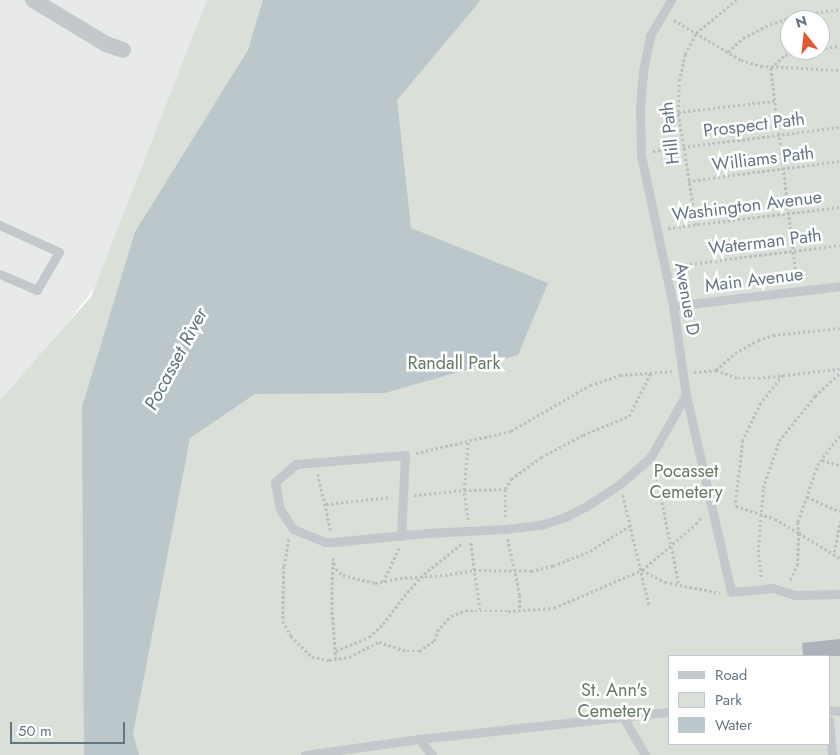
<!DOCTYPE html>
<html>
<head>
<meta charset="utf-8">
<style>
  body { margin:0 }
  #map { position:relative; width:840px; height:755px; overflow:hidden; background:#fafaf8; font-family:Jost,sans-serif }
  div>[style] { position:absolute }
  .built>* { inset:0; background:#e8e9e9 }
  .green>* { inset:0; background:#dadfd7 }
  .water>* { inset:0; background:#bbc7cb }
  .building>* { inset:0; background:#aab3b9 }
  .path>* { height:2.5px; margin-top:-1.25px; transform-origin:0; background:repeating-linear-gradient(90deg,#bbbfc2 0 2.5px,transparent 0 5px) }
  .service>* { height:9px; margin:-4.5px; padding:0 4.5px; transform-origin:4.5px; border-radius:4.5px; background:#c3c8cc }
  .minor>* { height:16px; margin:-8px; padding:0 8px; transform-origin:8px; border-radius:8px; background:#c3c8cc }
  span { translate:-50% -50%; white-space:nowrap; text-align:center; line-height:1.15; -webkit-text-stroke:5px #fff; paint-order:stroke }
  .street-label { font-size:18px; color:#657683 }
  .park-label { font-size:18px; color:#687a64 }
  .water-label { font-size:19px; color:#60757c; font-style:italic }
  .legend { position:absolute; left:668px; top:655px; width:162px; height:90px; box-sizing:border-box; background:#fff; border:1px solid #c1c8cd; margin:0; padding:6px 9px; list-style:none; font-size:15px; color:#657683 }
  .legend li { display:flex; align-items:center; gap:10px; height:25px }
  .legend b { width:25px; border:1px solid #c1c8cd }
  .north { position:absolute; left:780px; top:10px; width:50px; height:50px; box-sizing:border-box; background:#fff; border:1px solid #c1c8cd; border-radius:50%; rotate:344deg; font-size:14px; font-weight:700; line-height:20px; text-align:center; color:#657683 }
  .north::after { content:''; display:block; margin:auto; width:18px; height:22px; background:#e4572e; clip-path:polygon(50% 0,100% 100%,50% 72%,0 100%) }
  .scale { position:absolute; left:10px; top:722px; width:115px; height:22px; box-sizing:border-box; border:2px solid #657683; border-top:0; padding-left:6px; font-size:15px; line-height:18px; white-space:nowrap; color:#657683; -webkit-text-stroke:4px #fff; paint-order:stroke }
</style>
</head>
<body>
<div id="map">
  <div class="built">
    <div style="clip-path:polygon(0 0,267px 0,130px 245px,80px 306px,41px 363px,0 441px)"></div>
  </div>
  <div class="green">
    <div style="clip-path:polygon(evenodd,207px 0,840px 0,840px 755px,0 755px,0 400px,91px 297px,207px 0,790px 20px,820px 20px,820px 50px,790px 50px,790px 20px,207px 0,669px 656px,829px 656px,829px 744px,669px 744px,669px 656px)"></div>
  </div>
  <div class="water">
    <div style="clip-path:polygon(263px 0,481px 0,397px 100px,411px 228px,548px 283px,518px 355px,385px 393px,255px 394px,190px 438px,133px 734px,139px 755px,84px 755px,82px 407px,135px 232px,248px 50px)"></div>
  </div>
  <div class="building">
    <div style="clip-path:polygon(840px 639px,840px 656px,803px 656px,802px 643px)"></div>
  </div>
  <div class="path">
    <div style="left:674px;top:20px;width:78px;rotate:30.8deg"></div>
    <div style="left:741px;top:60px;width:21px;rotate:17deg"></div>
    <div style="left:761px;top:66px;width:79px;rotate:2.9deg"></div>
    <div style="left:820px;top:48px;width:20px;rotate:-6deg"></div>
    <div style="left:728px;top:52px;width:21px;rotate:-43deg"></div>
    <div style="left:743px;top:38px;width:30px;rotate:-27deg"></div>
    <div style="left:770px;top:24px;width:37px;rotate:-16deg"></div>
    <div style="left:806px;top:14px;width:34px;rotate:-8deg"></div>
    <div style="left:771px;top:68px;width:214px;rotate:83deg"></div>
    <div style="left:771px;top:68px;width:19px;rotate:-43deg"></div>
    <div style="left:785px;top:55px;width:24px;rotate:-12deg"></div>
    <div style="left:678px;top:112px;width:97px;rotate:-6.5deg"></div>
    <div style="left:653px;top:151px;width:189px;rotate:-7.3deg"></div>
    <div style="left:688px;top:181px;width:153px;rotate:-7.5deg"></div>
    <div style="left:696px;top:225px;width:114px;rotate:-99.1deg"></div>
    <div style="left:678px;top:112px;width:31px;rotate:-88deg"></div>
    <div style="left:679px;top:81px;width:28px;rotate:-77deg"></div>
    <div style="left:685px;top:54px;width:24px;rotate:-62deg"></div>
    <div style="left:696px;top:33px;width:52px;rotate:-39.5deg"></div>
    <div style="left:668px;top:228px;width:173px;rotate:-7deg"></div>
    <div style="left:675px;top:266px;width:166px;rotate:-7.3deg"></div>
    <div style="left:716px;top:370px;width:23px;rotate:20deg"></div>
    <div style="left:738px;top:378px;width:20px"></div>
    <div style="left:758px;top:378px;width:82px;rotate:-6.3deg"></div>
    <div style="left:694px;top:372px;width:22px;rotate:-5deg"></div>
    <div style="left:716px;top:370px;width:25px;rotate:-42deg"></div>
    <div style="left:735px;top:353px;width:26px;rotate:-29deg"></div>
    <div style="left:758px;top:340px;width:16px;rotate:-18deg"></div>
    <div style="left:773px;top:335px;width:67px;rotate:-6deg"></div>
    <div style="left:783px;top:375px;width:36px;rotate:128deg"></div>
    <div style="left:761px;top:403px;width:41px;rotate:115.9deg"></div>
    <div style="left:743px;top:440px;width:60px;rotate:96.7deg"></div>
    <div style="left:736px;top:500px;width:6px;rotate:90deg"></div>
    <div style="left:736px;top:506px;width:41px;rotate:18.4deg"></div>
    <div style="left:775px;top:519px;width:28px;rotate:30deg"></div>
    <div style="left:799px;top:533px;width:31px;rotate:92deg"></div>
    <div style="left:798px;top:564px;width:19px;rotate:115deg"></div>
    <div style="left:840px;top:436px;width:34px;rotate:128deg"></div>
    <div style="left:819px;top:463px;width:63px;rotate:109.6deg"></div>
    <div style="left:798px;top:522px;width:11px;rotate:85deg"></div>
    <div style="left:799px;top:533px;width:48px;rotate:31.4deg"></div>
    <div style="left:416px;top:453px;width:98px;rotate:-13deg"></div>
    <div style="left:511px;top:431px;width:91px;rotate:-30.2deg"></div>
    <div style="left:590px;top:385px;width:32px;rotate:-18deg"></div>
    <div style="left:620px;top:375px;width:52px;rotate:-4.4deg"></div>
    <div style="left:822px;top:460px;width:19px;rotate:16deg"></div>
    <div style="left:655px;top:468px;width:118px;rotate:78.3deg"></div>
    <div style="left:318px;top:474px;width:58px;rotate:77.2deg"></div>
    <div style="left:414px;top:495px;width:50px;rotate:-5.7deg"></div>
    <div style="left:464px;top:490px;width:41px;rotate:-1.4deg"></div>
    <div style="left:623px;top:495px;width:113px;rotate:76.7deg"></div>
    <div style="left:807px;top:497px;width:36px;rotate:24deg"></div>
    <div style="left:326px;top:504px;width:65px;rotate:-6.1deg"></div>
    <div style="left:505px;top:517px;width:28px;rotate:-90deg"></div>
    <div style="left:505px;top:489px;width:12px;rotate:-59deg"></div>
    <div style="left:511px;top:479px;width:37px;rotate:-36deg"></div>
    <div style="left:541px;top:457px;width:47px;rotate:-27.6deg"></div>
    <div style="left:583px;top:435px;width:50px;rotate:-22.4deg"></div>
    <div style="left:629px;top:416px;width:49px;rotate:-63.4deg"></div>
    <div style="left:468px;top:520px;width:30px;rotate:-98deg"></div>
    <div style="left:464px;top:490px;width:48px;rotate:-85.2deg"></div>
    <div style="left:289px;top:539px;width:27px;rotate:100deg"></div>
    <div style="left:284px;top:566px;width:55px;rotate:91deg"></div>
    <div style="left:283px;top:621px;width:17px;rotate:62deg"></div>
    <div style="left:291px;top:636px;width:30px;rotate:45deg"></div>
    <div style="left:312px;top:657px;width:17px;rotate:10deg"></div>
    <div style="left:329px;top:660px;width:20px;rotate:-9deg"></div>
    <div style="left:349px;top:657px;width:34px;rotate:-27deg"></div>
    <div style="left:379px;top:642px;width:29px;rotate:18deg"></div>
    <div style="left:407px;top:651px;width:12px"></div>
    <div style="left:419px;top:651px;width:18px;rotate:-34deg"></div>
    <div style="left:434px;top:641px;width:10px;rotate:-73deg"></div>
    <div style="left:437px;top:631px;width:21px;rotate:-47deg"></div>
    <div style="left:451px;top:616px;width:15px;rotate:-20deg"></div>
    <div style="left:465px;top:611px;width:43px"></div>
    <div style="left:508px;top:611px;width:46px;rotate:-3.7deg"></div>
    <div style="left:554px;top:608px;width:96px;rotate:-23.4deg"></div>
    <div style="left:642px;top:570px;width:26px;rotate:28deg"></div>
    <div style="left:665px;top:582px;width:56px;rotate:11.3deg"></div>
    <div style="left:508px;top:539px;width:57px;rotate:77.9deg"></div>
    <div style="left:520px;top:595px;width:15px;rotate:90deg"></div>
    <div style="left:471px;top:543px;width:67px;rotate:82.2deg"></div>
    <div style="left:834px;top:552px;width:31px;rotate:-79deg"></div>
    <div style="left:333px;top:558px;width:11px;rotate:75deg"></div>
    <div style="left:336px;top:569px;width:9px;rotate:41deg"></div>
    <div style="left:343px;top:575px;width:33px;rotate:14deg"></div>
    <div style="left:375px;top:583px;width:25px;rotate:-11deg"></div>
    <div style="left:400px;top:578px;width:45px;rotate:-3.8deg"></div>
    <div style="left:445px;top:575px;width:29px;rotate:-10deg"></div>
    <div style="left:474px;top:570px;width:57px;rotate:1deg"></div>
    <div style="left:531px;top:571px;width:23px;rotate:-13deg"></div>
    <div style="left:553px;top:566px;width:40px;rotate:-22deg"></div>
    <div style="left:590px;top:551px;width:50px;rotate:-32.7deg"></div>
    <div style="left:333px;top:562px;width:45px;rotate:91.3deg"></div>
    <div style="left:332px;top:607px;width:52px;rotate:85.6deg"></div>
    <div style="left:642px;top:570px;width:71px;rotate:-40.4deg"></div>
    <div style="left:696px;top:524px;width:10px;rotate:-53deg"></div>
    <div style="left:761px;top:577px;width:25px;rotate:-97deg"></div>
    <div style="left:758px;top:552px;width:64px;rotate:-85.5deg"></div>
    <div style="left:763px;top:488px;width:50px;rotate:-71.2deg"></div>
    <div style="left:779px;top:441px;width:58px;rotate:-51.3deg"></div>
    <div style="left:815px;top:396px;width:34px;rotate:-43deg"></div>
    <div style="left:383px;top:582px;width:38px;rotate:-65deg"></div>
    <div style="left:336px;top:651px;width:36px;rotate:-23deg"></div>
    <div style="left:369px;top:637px;width:19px;rotate:-43deg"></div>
    <div style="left:383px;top:624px;width:35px;rotate:-53deg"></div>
    <div style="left:404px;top:596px;width:30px;rotate:-48deg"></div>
    <div style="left:424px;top:574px;width:48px;rotate:-39deg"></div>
  </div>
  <div class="service">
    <div style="left:671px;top:0;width:42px;rotate:120.3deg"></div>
    <div style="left:650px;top:36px;width:38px;rotate:101deg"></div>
    <div style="left:643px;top:73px;width:36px;rotate:95deg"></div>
    <div style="left:640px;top:109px;width:46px;rotate:88.8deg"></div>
    <div style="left:641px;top:155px;width:154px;rotate:78deg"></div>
    <div style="left:673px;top:306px;width:90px;rotate:81.7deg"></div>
    <div style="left:686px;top:395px;width:202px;rotate:77.1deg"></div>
    <div style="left:731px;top:592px;width:42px;rotate:-5.4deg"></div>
    <div style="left:773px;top:588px;width:23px;rotate:18deg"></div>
    <div style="left:795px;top:595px;width:45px;rotate:-1.3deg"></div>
    <div style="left:0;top:225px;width:65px;rotate:24.6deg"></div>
    <div style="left:59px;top:252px;width:44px;rotate:120.1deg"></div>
    <div style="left:37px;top:290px;width:40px;rotate:-156.6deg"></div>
    <div style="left:673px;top:306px;width:168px;rotate:-6.8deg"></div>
    <div style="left:401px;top:536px;width:81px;rotate:-87.2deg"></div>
    <div style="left:405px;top:455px;width:109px;rotate:175.3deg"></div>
    <div style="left:296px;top:464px;width:28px;rotate:139deg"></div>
    <div style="left:275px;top:482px;width:27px;rotate:80deg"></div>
    <div style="left:280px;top:509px;width:24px;rotate:57deg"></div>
    <div style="left:293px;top:529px;width:35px;rotate:22deg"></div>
    <div style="left:325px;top:542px;width:8px"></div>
    <div style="left:333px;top:542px;width:94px;rotate:-5.5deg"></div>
    <div style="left:427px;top:533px;width:79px;rotate:-2.9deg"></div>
    <div style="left:506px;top:529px;width:35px;rotate:-7deg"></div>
    <div style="left:541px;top:525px;width:28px;rotate:-19deg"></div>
    <div style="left:567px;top:516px;width:20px;rotate:-27deg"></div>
    <div style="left:585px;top:507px;width:42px;rotate:-33.3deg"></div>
    <div style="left:620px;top:484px;width:40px;rotate:-41deg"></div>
    <div style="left:650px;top:458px;width:73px;rotate:-60.3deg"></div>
    <div style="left:829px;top:710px;width:11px;rotate:5deg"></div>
    <div style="left:623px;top:717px;width:44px;rotate:59.9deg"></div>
    <div style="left:829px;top:720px;width:35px;rotate:85deg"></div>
    <div style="left:419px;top:739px;width:21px;rotate:51deg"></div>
    <div style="left:305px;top:755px;width:115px;rotate:-8deg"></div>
    <div style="left:419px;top:739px;width:251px;rotate:-6.2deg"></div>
  </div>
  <div class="minor">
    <div style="left:33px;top:0;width:85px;rotate:31.1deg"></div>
    <div style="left:106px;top:44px;width:18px;rotate:19deg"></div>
  </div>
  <div class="street-label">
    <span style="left:754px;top:125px;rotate:-7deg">Prospect Path</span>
    <span style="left:670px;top:133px;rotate:-96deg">Hill Path</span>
    <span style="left:763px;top:159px;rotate:-7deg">Williams Path</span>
    <span style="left:747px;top:206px;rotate:-7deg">Washington Avenue</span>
    <span style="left:765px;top:242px;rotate:-7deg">Waterman Path</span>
    <span style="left:754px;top:280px;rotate:-7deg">Main Avenue</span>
    <span style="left:687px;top:299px;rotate:80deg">Avenue D</span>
  </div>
  <div class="park-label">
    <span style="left:454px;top:363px">Randall Park</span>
    <span style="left:686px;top:482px">Pocasset<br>Cemetery</span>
    <span style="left:614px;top:701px">St. Ann's<br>Cemetery</span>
  </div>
  <div class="water-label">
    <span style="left:176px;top:359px;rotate:-62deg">Pocasset River</span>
  </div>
  <ul class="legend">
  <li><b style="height:6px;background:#c3c8cc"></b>Road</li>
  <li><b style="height:14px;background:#dadfd7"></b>Park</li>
  <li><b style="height:14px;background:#bbc7cb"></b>Water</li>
  </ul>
  <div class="north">N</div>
  <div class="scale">50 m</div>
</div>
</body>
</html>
